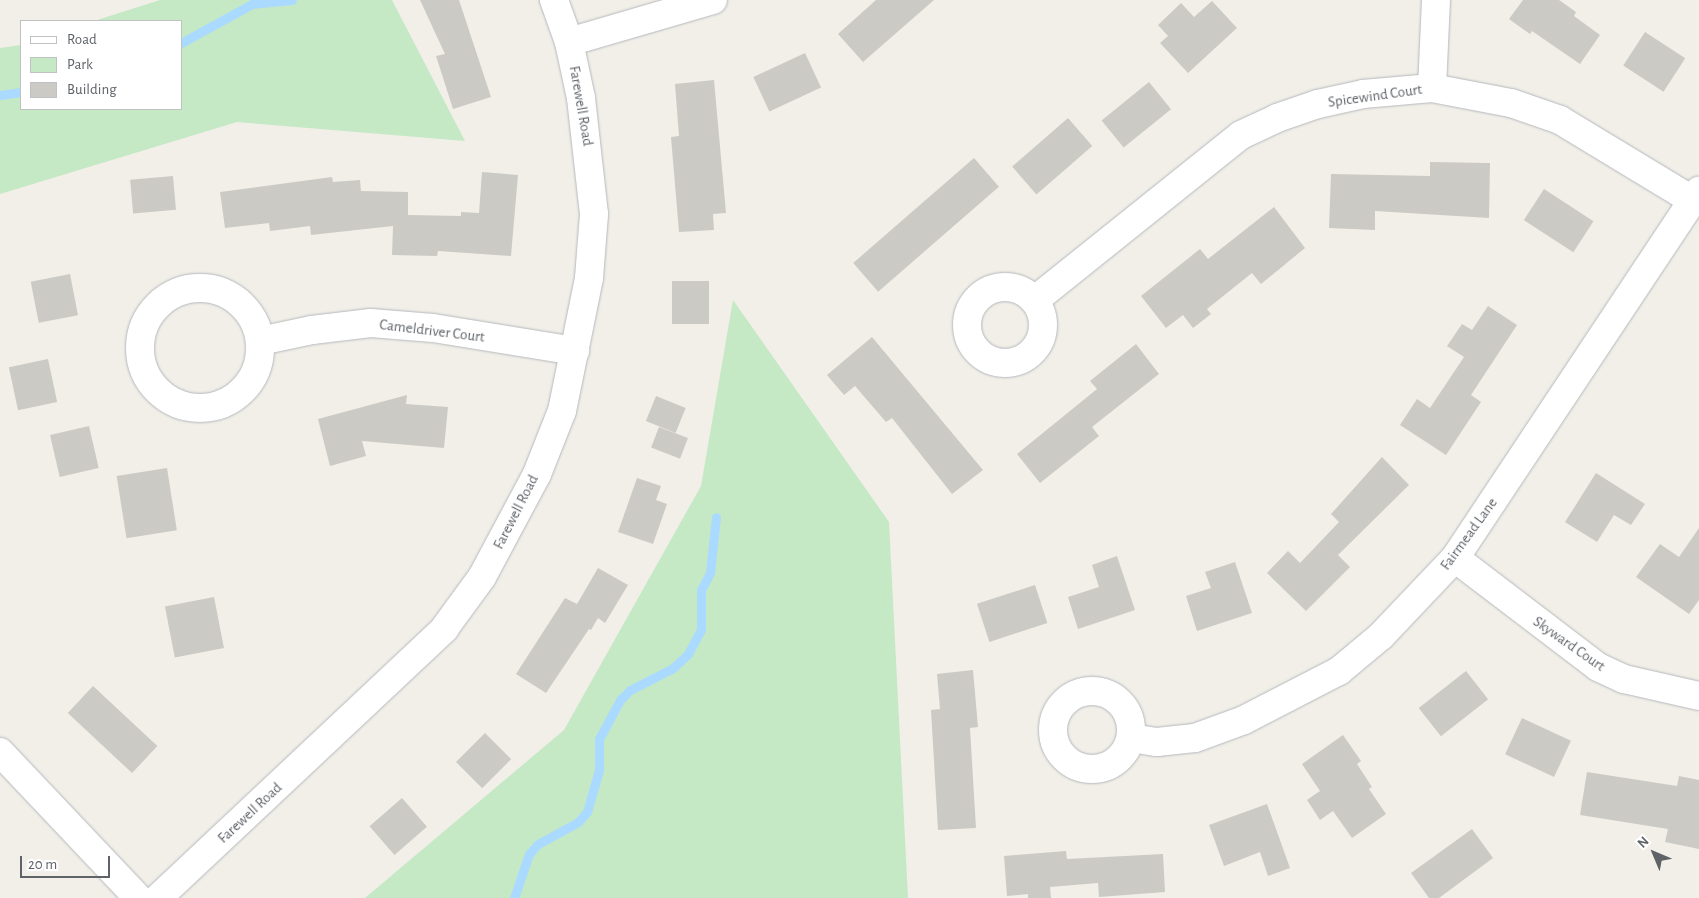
<!DOCTYPE html>
<html>
<head>
<meta charset="utf-8">
<style>
  body { margin:0 }
  #map { position:relative; width:1699px; height:898px; overflow:hidden; background:#f1efe8; font-family:"Alegreya Sans",sans-serif }
  div>[style] { position:absolute }
  .green>* { inset:0; background:#c5e8c5 }
  .stream>* { height:9px; margin:-4.5px; padding:0 4.5px; transform-origin:4.5px; border-radius:4.5px; background:#aadaff }
  .building>* { inset:0; background:#cccac5; transform-origin:0 0 }
  .roads { filter:drop-shadow(0 0 1px #b5b8bc) drop-shadow(0 0 1px #b5b8bc) }
  .minor>* { height:28px; margin:-14px; padding:0 14px; transform-origin:14px; border-radius:14px; background:#fff }
  .minor>.ring { margin:-14px; padding:0; box-sizing:content-box; background:none; border:28px solid #fff; border-radius:50% }
  span { translate:-50% -50%; white-space:nowrap; text-align:center; line-height:1.15; -webkit-text-stroke:5px #fff; paint-order:stroke }
  .street-label { font-size:15px; color:#5f6368 }
  .legend { position:absolute; left:20px; top:20px; width:162px; height:90px; box-sizing:border-box; background:#fff; border:1px solid #bfc1c3; margin:0; padding:6px 9px; list-style:none; font-size:15px; color:#5f6368 }
  .legend li { display:flex; align-items:center; gap:10px; height:25px }
  .legend b { width:25px; border:1px solid #bfc1c3 }
  .north { position:absolute; left:1629px; top:828px; width:50px; height:50px; -webkit-text-stroke:4px #fff; paint-order:stroke; rotate:315deg; font-size:14px; font-weight:700; line-height:20px; text-align:center; color:#5f6368 }
  .north::after { content:''; display:block; margin:auto; width:18px; height:22px; background:#5f6368; clip-path:polygon(50% 0,100% 100%,50% 72%,0 100%) }
  .scale { position:absolute; left:20px; top:856px; width:90px; height:22px; box-sizing:border-box; border:2px solid #5f6368; border-top:0; padding-left:6px; font-size:15px; line-height:18px; white-space:nowrap; color:#5f6368; -webkit-text-stroke:4px #fff; paint-order:stroke }
</style>
</head>
<body>
<div id="map">
  <div class="green">
    <div style="clip-path:polygon(160px 0,392px 0,465px 141px,237px 122px,0 194px,0 48px,21px 45px,21px 109px,181px 109px,181px 21px,94px 21px)"></div>
    <div style="clip-path:polygon(733px 300px,889px 522px,908px 898px,365px 898px,564px 730px,701px 486px)"></div>
  </div>
  <div class="stream">
    <div style="left:181px;top:43px;width:81px;rotate:-28.8deg"></div>
    <div style="left:252px;top:4px;width:40px;rotate:-5.7deg"></div>
    <div style="left:0;top:95px;width:21px;rotate:-8deg"></div>
    <div style="left:514px;top:898px;width:46px;rotate:-71.2deg"></div>
    <div style="left:529px;top:854px;width:13px;rotate:-48deg"></div>
    <div style="left:538px;top:844px;width:46px;rotate:-28.8deg"></div>
    <div style="left:578px;top:822px;width:13px;rotate:-48deg"></div>
    <div style="left:587px;top:812px;width:44px;rotate:-74.1deg"></div>
    <div style="left:599px;top:770px;width:31px;rotate:-90deg"></div>
    <div style="left:599px;top:739px;width:44px;rotate:-61.7deg"></div>
    <div style="left:620px;top:700px;width:14px;rotate:-45deg"></div>
    <div style="left:630px;top:690px;width:48px;rotate:-27.1deg"></div>
    <div style="left:673px;top:668px;width:21px;rotate:-43deg"></div>
    <div style="left:688px;top:654px;width:27px;rotate:-62deg"></div>
    <div style="left:701px;top:630px;width:40px;rotate:-90deg"></div>
    <div style="left:701px;top:590px;width:19px;rotate:-62deg"></div>
    <div style="left:710px;top:573px;width:56px;rotate:-83.9deg"></div>
  </div>
  <div class="building">
    <div style="clip-path:polygon(420px 0,459px 0,491px 97px,453px 109px,436px 56px,445px 54px)"></div>
    <div style="clip-path:polygon(876px 0,934px 0,863px 62px,838px 34px)"></div>
    <div style="clip-path:polygon(1523px 0,1559px 0,1576px 12px,1574px 16px,1600px 35px,1580px 64px,1532px 31px,1530px 34px,1509px 19px)"></div>
    <div style="clip-path:polygon(1212px 1px,1237px 28px,1188px 73px,1160px 43px,1168px 36px,1158px 25px,1181px 3px,1194px 17px)"></div>
    <div style="left:1645px;top:32px;width:48px;height:40px;rotate:33deg"></div>
    <div style="left:805px;top:53px;width:38px;height:57px;rotate:65deg"></div>
    <div style="clip-path:polygon(714px 80px,726px 213px,713px 214px,714px 230px,679px 232px,671px 137px,679px 136px,675px 84px)"></div>
    <div style="left:1149px;top:82px;width:35px;height:61px;rotate:51deg"></div>
    <div style="left:1068px;top:118px;width:37px;height:74px;rotate:49deg"></div>
    <div style="left:974px;top:158px;width:38px;height:160px;rotate:49deg"></div>
    <div style="clip-path:polygon(1430px 162px,1490px 163px,1489px 218px,1375px 211px,1375px 230px,1329px 228px,1331px 174px,1430px 176px)"></div>
    <div style="clip-path:polygon(482px 172px,518px 175px,511px 256px,438px 251px,437px 256px,392px 255px,393px 226px,311px 235px,310px 226px,270px 231px,269px 223px,225px 228px,220px 192px,332px 177px,333px 182px,360px 180px,361px 191px,408px 192px,408px 215px,461px 216px,461px 212px,479px 213px)"></div>
    <div style="left:173px;top:176px;width:34px;height:43px;rotate:85deg"></div>
    <div style="left:1544px;top:189px;width:59px;height:37px;rotate:33deg"></div>
    <div style="clip-path:polygon(1274px 207px,1305px 248px,1261px 284px,1252px 273px,1207px 309px,1211px 314px,1193px 328px,1183px 315px,1166px 328px,1141px 296px,1200px 249px,1208px 259px)"></div>
    <div style="left:70px;top:274px;width:42px;height:40px;rotate:79deg"></div>
    <div style="left:709px;top:281px;width:43px;height:37px;rotate:90deg"></div>
    <div style="clip-path:polygon(1488px 306px,1517px 325px,1471px 395px,1481px 402px,1446px 455px,1400px 425px,1417px 399px,1430px 408px,1464px 357px,1447px 346px,1462px 324px,1472px 330px)"></div>
    <div style="clip-path:polygon(872px 337px,983px 470px,952px 494px,892px 418px,886px 422px,855px 386px,844px 395px,827px 375px)"></div>
    <div style="clip-path:polygon(1136px 344px,1159px 374px,1092px 427px,1099px 436px,1040px 483px,1017px 454px,1097px 389px,1090px 381px)"></div>
    <div style="left:48px;top:359px;width:44px;height:40px;rotate:78deg"></div>
    <div style="clip-path:polygon(407px 395px,406px 404px,448px 407px,444px 448px,362px 441px,366px 456px,330px 466px,318px 419px)"></div>
    <div style="left:656px;top:396px;width:32px;height:27px;rotate:22deg"></div>
    <div style="left:89px;top:426px;width:43px;height:40px;rotate:77deg"></div>
    <div style="left:659px;top:427px;width:31px;height:22px;rotate:21deg"></div>
    <div style="clip-path:polygon(1382px 457px,1409px 485px,1338px 555px,1350px 567px,1306px 611px,1267px 573px,1288px 551px,1300px 563px,1339px 522px,1331px 514px)"></div>
    <div style="left:167px;top:468px;width:63px;height:51px;rotate:81deg"></div>
    <div style="clip-path:polygon(1596px 473px,1645px 504px,1631px 525px,1614px 515px,1597px 542px,1565px 522px)"></div>
    <div style="clip-path:polygon(637px 478px,661px 486px,656px 500px,667px 504px,653px 544px,618px 532px)"></div>
    <div style="clip-path:polygon(1699px 528px,1699px 600px,1689px 614px,1636px 577px,1660px 544px,1679px 557px)"></div>
    <div style="clip-path:polygon(1117px 556px,1135px 610px,1078px 629px,1068px 597px,1099px 587px,1092px 565px)"></div>
    <div style="clip-path:polygon(1235px 562px,1252px 613px,1197px 631px,1186px 596px,1211px 588px,1205px 572px)"></div>
    <div style="clip-path:polygon(598px 568px,628px 585px,605px 623px,598px 618px,591px 630px,589px 629px,546px 693px,516px 674px,565px 598px,577px 604px)"></div>
    <div style="left:1035px;top:585px;width:40px;height:61px;rotate:72deg"></div>
    <div style="left:214px;top:597px;width:52px;height:50px;rotate:79deg"></div>
    <div style="clip-path:polygon(973px 670px,978px 727px,970px 728px,976px 828px,938px 830px,931px 710px,940px 709px,937px 674px)"></div>
    <div style="left:1466px;top:671px;width:36px;height:60px;rotate:52deg"></div>
    <div style="left:93px;top:686px;width:88px;height:37px;rotate:43deg"></div>
    <div style="left:1522px;top:718px;width:54px;height:40px;rotate:25deg"></div>
    <div style="left:485px;top:733px;width:37px;height:41px;rotate:45deg"></div>
    <div style="clip-path:polygon(1343px 735px,1361px 761px,1357px 764px,1372px 787px,1369px 789px,1386px 814px,1352px 838px,1333px 811px,1320px 820px,1307px 800px,1320px 791px,1302px 764px)"></div>
    <div style="clip-path:polygon(1587px 772px,1677px 786px,1679px 776px,1699px 780px,1699px 849px,1665px 842px,1668px 829px,1580px 815px)"></div>
    <div style="left:402px;top:798px;width:38px;height:43px;rotate:49deg"></div>
    <div style="clip-path:polygon(1267px 804px,1290px 868px,1268px 876px,1260px 852px,1224px 866px,1209px 825px)"></div>
    <div style="clip-path:polygon(1472px 829px,1493px 858px,1439px 898px,1429px 898px,1411px 873px)"></div>
    <div style="clip-path:polygon(1066px 851px,1067px 859px,1163px 854px,1165px 892px,1099px 897px,1098px 883px,1050px 887px,1051px 898px,1028px 898px,1028px 894px,1007px 896px,1004px 856px)"></div>
  </div>
  <div class="roads">
    <div class="minor">
      <div style="left:569px;top:42px;width:150px;rotate:-16.3deg"></div>
      <div style="left:1432px;top:88px;width:88px;rotate:-87.4deg"></div>
      <div class="ring" style="left:967px;top:287px;width:48px;height:48px"></div>
      <div class="ring" style="left:140px;top:288px;width:92px;height:92px"></div>
      <div style="left:1035px;top:300px;width:264px;rotate:-38.7deg"></div>
      <div style="left:1241px;top:135px;width:40px;rotate:-25deg"></div>
      <div style="left:1277px;top:118px;width:43px;rotate:-18.9deg"></div>
      <div style="left:1318px;top:104px;width:46px;rotate:-12.5deg"></div>
      <div style="left:1363px;top:94px;width:69px;rotate:-5deg"></div>
      <div style="left:1432px;top:88px;width:80px;rotate:10.8deg"></div>
      <div style="left:1511px;top:103px;width:52px;rotate:19.1deg"></div>
      <div style="left:1560px;top:120px;width:154px;rotate:31.2deg"></div>
      <div style="left:260px;top:341px;width:53px;rotate:-11.9deg"></div>
      <div style="left:312px;top:330px;width:59px;rotate:-6.8deg"></div>
      <div style="left:371px;top:323px;width:62px;rotate:4.6deg"></div>
      <div style="left:433px;top:328px;width:144px;rotate:9.2deg"></div>
      <div style="left:1455px;top:558px;width:180px;rotate:37.3deg"></div>
      <div style="left:1598px;top:667px;width:29px;rotate:25deg"></div>
      <div style="left:1624px;top:679px;width:77px;rotate:12.8deg"></div>
      <div class="ring" style="left:1053px;top:691px;width:50px;height:50px"></div>
      <div style="left:1131px;top:738px;width:26px;rotate:9deg"></div>
      <div style="left:1157px;top:742px;width:38px;rotate:-6deg"></div>
      <div style="left:1195px;top:738px;width:52px;rotate:-20.2deg"></div>
      <div style="left:1244px;top:720px;width:107px;rotate:-27.3deg"></div>
      <div style="left:1339px;top:671px;width:55px;rotate:-39.8deg"></div>
      <div style="left:1381px;top:636px;width:108px;rotate:-46.5deg"></div>
      <div style="left:1455px;top:558px;width:441px;rotate:-56.4deg"></div>
      <div style="left:0;top:752px;width:201px;rotate:46.6deg"></div>
      <div style="left:158px;top:898px;width:393px;rotate:-43.2deg"></div>
      <div style="left:444px;top:629px;width:64px;rotate:-53.8deg"></div>
      <div style="left:482px;top:577px;width:117px;rotate:-61.9deg"></div>
      <div style="left:537px;top:474px;width:68px;rotate:-68.4deg"></div>
      <div style="left:562px;top:411px;width:136px;rotate:-78.5deg"></div>
      <div style="left:589px;top:278px;width:64px;rotate:-85.5deg"></div>
      <div style="left:594px;top:214px;width:117px;rotate:-96.4deg"></div>
      <div style="left:581px;top:98px;width:57px;rotate:-102.1deg"></div>
      <div style="left:569px;top:42px;width:45px;rotate:-109.7deg"></div>
    </div>
  </div>
  <div class="street-label">
    <span style="left:1375px;top:96px;rotate:-8deg">Spicewind Court</span>
    <span style="left:581px;top:106px;rotate:80deg">Farewell Road</span>
    <span style="left:432px;top:331px;rotate:7deg">Cameldriver Court</span>
    <span style="left:516px;top:512px;rotate:-63deg">Farewell Road</span>
    <span style="left:1469px;top:534px;rotate:-54deg">Fairmead Lane</span>
    <span style="left:1569px;top:644px;rotate:35deg">Skyward Court</span>
    <span style="left:250px;top:813px;rotate:-43deg">Farewell Road</span>
  </div>
  <ul class="legend">
  <li><b style="height:6px;background:#fff"></b>Road</li>
  <li><b style="height:14px;background:#c5e8c5"></b>Park</li>
  <li><b style="height:14px;background:#cccac5"></b>Building</li>
  </ul>
  <div class="north">N</div>
  <div class="scale">20 m</div>
</div>
</body>
</html>
